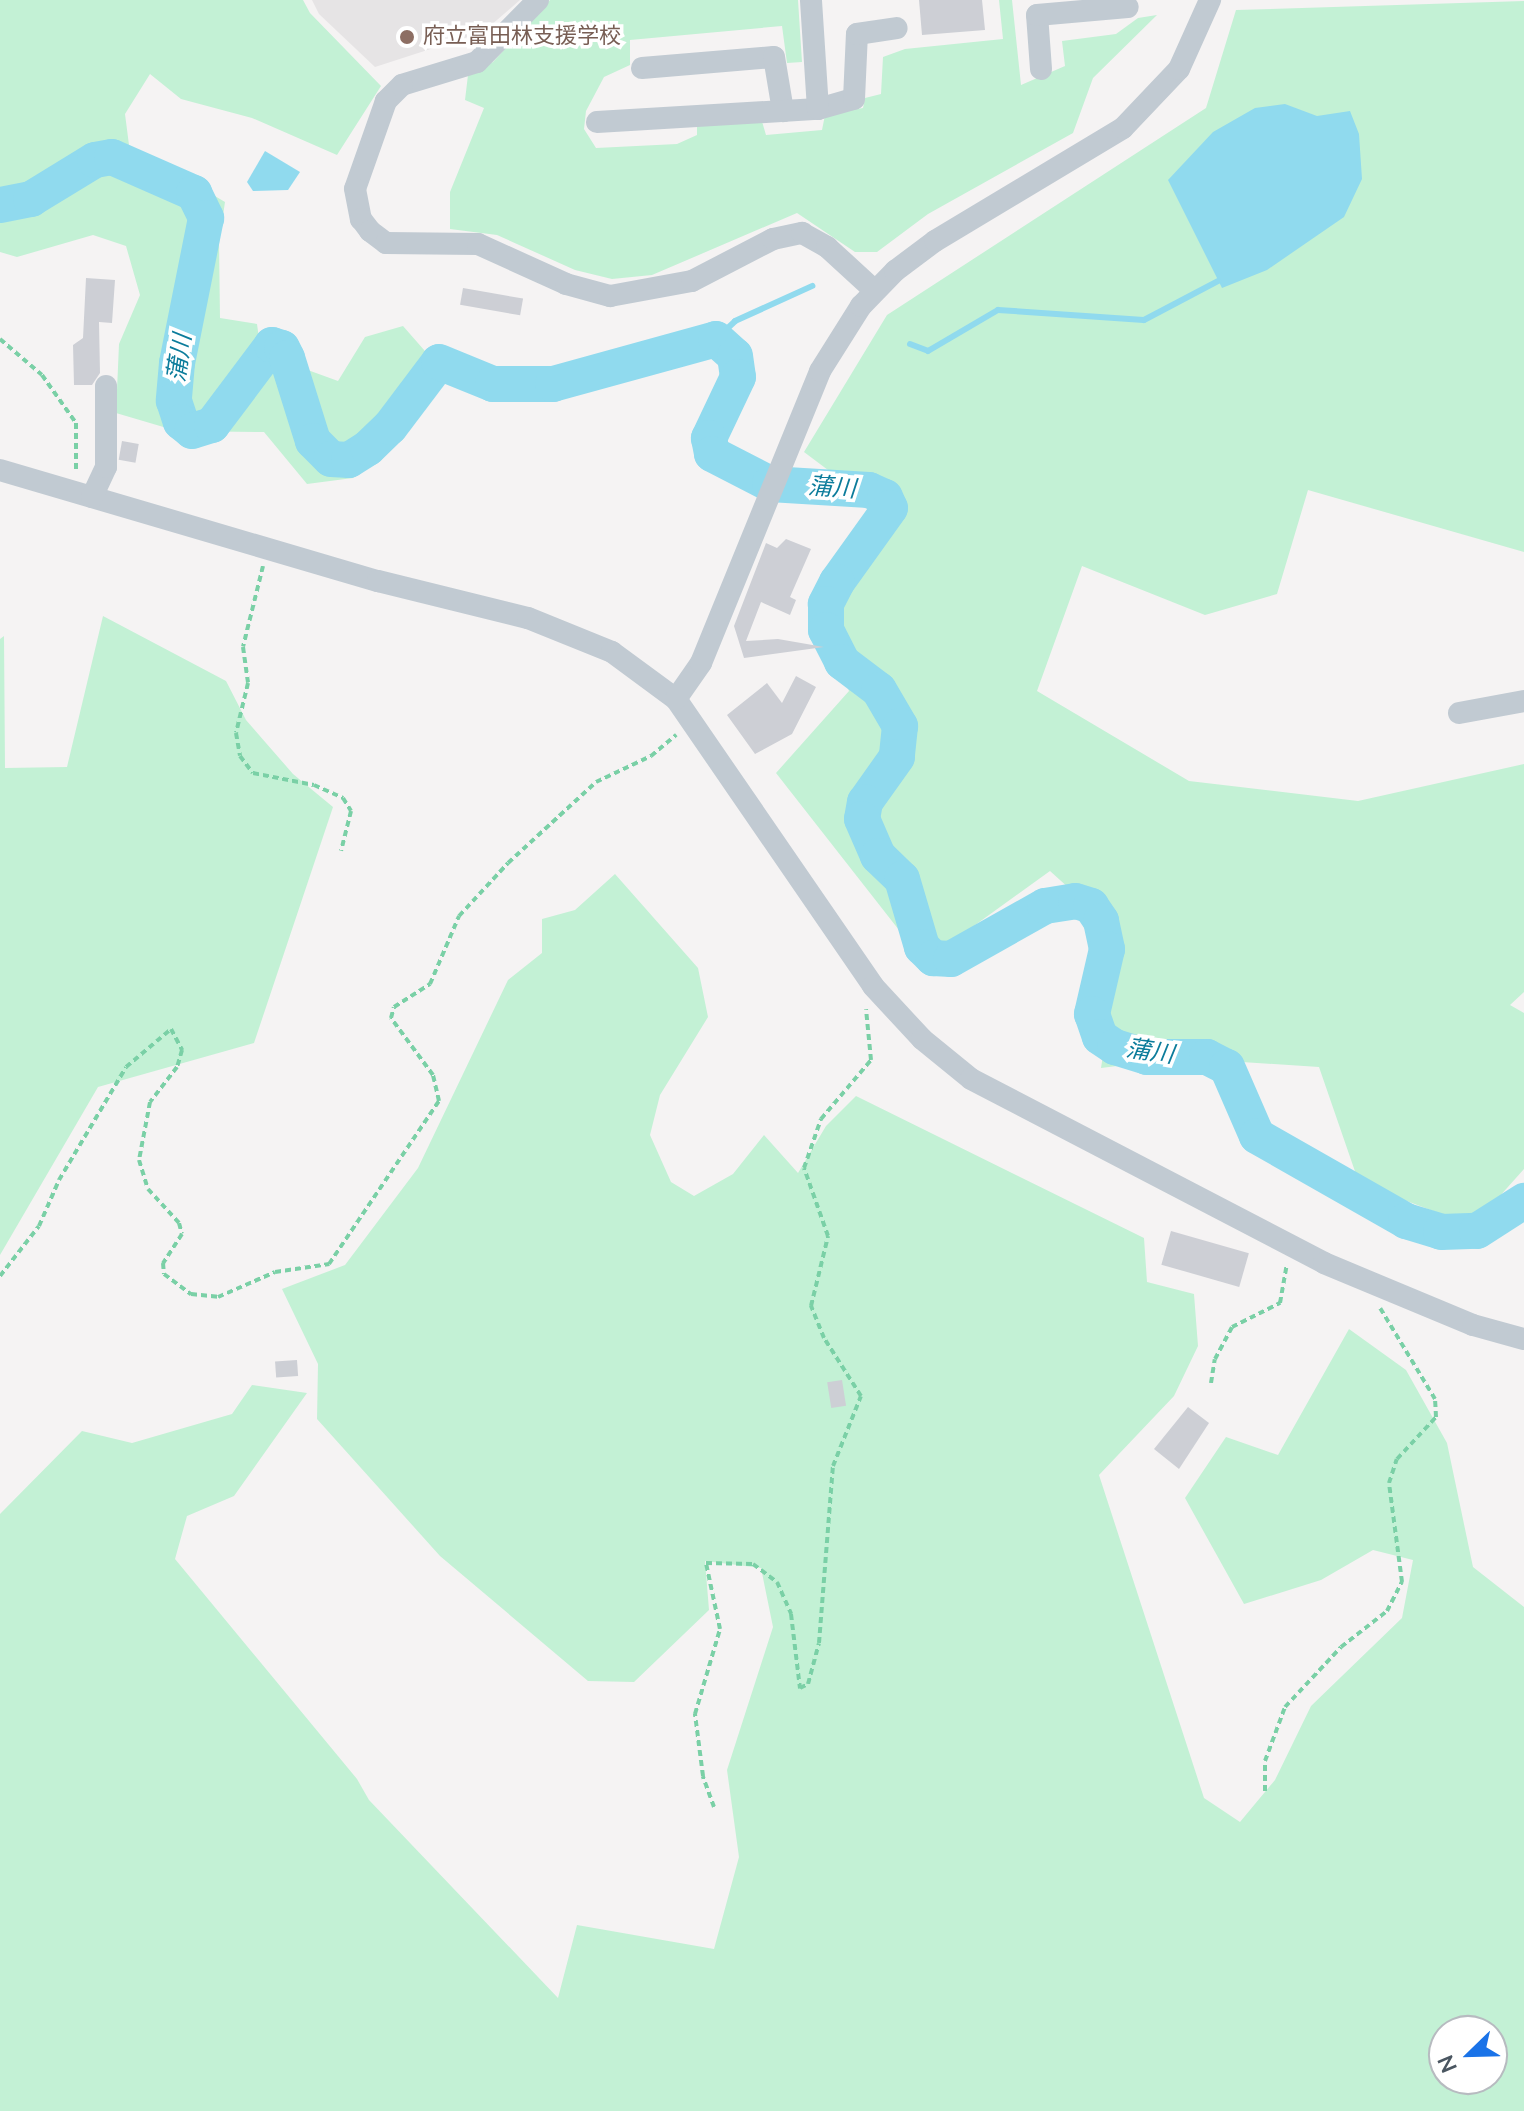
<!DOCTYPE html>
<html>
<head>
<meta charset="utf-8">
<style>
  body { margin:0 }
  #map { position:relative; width:1524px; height:2111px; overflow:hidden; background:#f5f3f3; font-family:"Nunito Sans","Noto Sans JP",sans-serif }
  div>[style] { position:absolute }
  .education>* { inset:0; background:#e6e4e5 }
  .green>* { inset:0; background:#c3f1d5 }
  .water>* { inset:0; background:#90daee }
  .stream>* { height:6px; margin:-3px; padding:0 3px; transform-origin:3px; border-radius:3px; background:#90daee }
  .river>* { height:36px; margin:-18px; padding:0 18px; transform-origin:18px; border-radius:18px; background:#90daee }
  .building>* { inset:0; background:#cdcfd5; transform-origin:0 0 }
  .path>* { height:4px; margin-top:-2px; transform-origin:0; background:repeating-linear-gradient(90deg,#7ad0a6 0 6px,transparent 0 10px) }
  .minor>* { height:22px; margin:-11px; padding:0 11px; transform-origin:11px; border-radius:11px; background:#c1cad2 }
  .dots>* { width:22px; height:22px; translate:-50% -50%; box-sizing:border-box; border:4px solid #fff; border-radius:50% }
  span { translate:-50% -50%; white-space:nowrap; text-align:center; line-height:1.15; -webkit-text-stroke:7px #fff; paint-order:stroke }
  .education-label { font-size:22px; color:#785e54 }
  .left { translate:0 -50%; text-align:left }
  .water-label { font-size:24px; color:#0c7c9b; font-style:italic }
  .north { position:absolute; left:1428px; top:2015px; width:80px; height:80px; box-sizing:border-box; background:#fff; border:2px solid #b7bbc0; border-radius:50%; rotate:247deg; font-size:22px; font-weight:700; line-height:32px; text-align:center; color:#4a5661 }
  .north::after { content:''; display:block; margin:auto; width:28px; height:36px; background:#1a73e8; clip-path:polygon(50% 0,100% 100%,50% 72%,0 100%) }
</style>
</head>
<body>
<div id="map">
  <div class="education">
    <div style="clip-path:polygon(312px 0,520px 0,483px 32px,375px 67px,319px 14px)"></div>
  </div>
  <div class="green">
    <div style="clip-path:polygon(0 0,303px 0,310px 13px,381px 86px,337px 155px,252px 118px,181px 99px,150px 74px,125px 114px,129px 145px,225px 202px,219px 243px,220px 318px,257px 324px,261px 353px,338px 381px,365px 337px,403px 326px,446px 375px,353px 478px,307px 484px,264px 432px,177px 431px,116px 413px,119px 344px,140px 295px,126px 246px,93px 235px,17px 257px,0 252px)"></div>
    <div style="clip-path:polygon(550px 0,798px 0,802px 62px,787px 63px,782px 26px,630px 40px,630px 65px,604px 77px,586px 111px,584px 129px,596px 148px,677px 144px,697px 135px,697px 124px,761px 118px,766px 135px,822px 130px,825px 115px,863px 108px,865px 98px,881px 94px,883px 57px,905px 49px,1003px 39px,999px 0,1012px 0,1021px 85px,1065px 66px,1062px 41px,1116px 34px,1138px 18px,1157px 15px,1093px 78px,1073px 133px,928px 214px,877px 252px,855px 252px,797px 213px,652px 275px,612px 279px,575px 270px,497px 235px,450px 229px,450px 192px,484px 108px,465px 100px,468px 75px,493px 62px)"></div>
    <div style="clip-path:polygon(1524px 1px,1524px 552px,1308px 490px,1277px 594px,1205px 615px,1082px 566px,1037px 691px,1189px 781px,1358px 801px,1524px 764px,1524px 992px,1510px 1005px,1524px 1013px,1524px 1169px,1473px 1226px,1359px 1183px,1319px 1067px,1181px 1058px,1101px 1068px,1122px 936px,1050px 871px,924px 962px,776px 773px,849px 691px,823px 628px,876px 506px,804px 452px,887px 315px,1206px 108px,1236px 10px)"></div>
    <div style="clip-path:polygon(103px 616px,226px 681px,246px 720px,293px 774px,333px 807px,254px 1043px,98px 1087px,0 1255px,0 639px,4px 636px,5px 768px,67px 767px)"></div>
    <div style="clip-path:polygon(evenodd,615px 874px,698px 968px,708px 1017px,660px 1095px,650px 1135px,671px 1182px,694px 1196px,733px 1174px,764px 1135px,798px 1173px,826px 1126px,856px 1096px,1144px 1238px,1147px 1282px,1194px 1294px,1198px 1346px,1174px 1396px,1099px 1475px,1204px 1798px,1240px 1822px,1275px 1780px,1311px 1706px,1402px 1618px,1413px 1560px,1373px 1550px,1321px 1580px,1244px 1604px,1185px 1498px,1226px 1437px,1278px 1455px,1349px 1329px,1406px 1370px,1447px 1443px,1473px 1567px,1524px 1607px,1524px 2111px,0 2111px,0 1514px,82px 1431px,132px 1443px,232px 1414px,252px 1385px,307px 1393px,234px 1496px,187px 1516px,175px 1559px,357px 1779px,369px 1800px,558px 1998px,577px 1925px,714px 1949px,739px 1857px,727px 1770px,773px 1627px,761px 1568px,705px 1561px,709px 1610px,634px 1682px,588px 1681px,440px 1556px,317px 1419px,318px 1364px,282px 1289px,345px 1265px,418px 1168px,508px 980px,542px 953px,542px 919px,575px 910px,615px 874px,1444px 2031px,1492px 2031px,1492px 2079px,1444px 2079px,1444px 2031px)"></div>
  </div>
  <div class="water">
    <div style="clip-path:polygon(1285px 104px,1317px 116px,1350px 111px,1359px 134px,1362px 179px,1344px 217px,1267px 270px,1222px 288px,1168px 180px,1213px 132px,1255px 108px)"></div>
    <div style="clip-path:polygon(265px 151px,300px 172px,288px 190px,253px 191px,247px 182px)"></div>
  </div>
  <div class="stream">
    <div style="left:716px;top:339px;width:26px;rotate:-43deg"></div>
    <div style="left:735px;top:321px;width:85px;rotate:-24.4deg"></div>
    <div style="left:910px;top:344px;width:19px;rotate:21deg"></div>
    <div style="left:928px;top:351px;width:81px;rotate:-30.4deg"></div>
    <div style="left:998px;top:310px;width:146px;rotate:3.9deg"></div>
    <div style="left:1144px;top:320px;width:84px;rotate:-27.8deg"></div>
  </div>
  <div class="river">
    <div style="left:0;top:205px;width:32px;rotate:-11deg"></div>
    <div style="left:31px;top:199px;width:75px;rotate:-31.4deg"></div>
    <div style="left:95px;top:160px;width:17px;rotate:-10deg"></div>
    <div style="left:112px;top:157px;width:90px;rotate:23.7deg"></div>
    <div style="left:194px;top:193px;width:28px;rotate:64deg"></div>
    <div style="left:206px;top:218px;width:148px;rotate:101.3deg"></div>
    <div style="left:177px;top:363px;width:38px;rotate:95deg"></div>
    <div style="left:174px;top:401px;width:22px;rotate:72deg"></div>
    <div style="left:181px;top:422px;width:14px;rotate:39deg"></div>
    <div style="left:192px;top:431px;width:21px;rotate:-17deg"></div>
    <div style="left:212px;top:425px;width:100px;rotate:-53.1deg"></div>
    <div style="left:272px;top:345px;width:10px;rotate:17deg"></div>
    <div style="left:282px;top:348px;width:11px;rotate:63deg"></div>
    <div style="left:287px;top:358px;width:87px;rotate:72.6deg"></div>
    <div style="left:313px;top:441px;width:25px;rotate:45deg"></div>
    <div style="left:331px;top:459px;width:18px;rotate:3deg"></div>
    <div style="left:349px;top:460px;width:22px;rotate:-32deg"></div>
    <div style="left:368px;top:448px;width:30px;rotate:-44deg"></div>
    <div style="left:390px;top:427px;width:81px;rotate:-53deg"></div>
    <div style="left:439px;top:362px;width:58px;rotate:22.2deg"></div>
    <div style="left:493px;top:384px;width:60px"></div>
    <div style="left:553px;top:384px;width:169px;rotate:-15.4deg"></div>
    <div style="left:716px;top:339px;width:25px;rotate:42deg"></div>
    <div style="left:735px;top:356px;width:21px;rotate:82deg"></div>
    <div style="left:738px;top:377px;width:68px;rotate:115.4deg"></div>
    <div style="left:709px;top:438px;width:16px;rotate:79deg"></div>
    <div style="left:712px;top:454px;width:65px;rotate:27.3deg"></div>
    <div style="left:770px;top:484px;width:99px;rotate:3.5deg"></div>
    <div style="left:869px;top:490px;width:17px;rotate:24deg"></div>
    <div style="left:885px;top:497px;width:12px;rotate:66deg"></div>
    <div style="left:890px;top:508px;width:91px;rotate:125.6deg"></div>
    <div style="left:837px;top:582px;width:25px;rotate:117deg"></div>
    <div style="left:826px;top:604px;width:26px;rotate:90deg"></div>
    <div style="left:826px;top:630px;width:36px;rotate:63deg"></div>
    <div style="left:842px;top:662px;width:46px;rotate:37.1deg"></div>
    <div style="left:879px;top:690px;width:42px;rotate:59.7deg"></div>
    <div style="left:900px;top:726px;width:31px;rotate:96deg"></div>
    <div style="left:897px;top:757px;width:55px;rotate:125.4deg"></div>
    <div style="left:865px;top:802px;width:17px;rotate:100deg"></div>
    <div style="left:862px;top:819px;width:40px;rotate:66.6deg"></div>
    <div style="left:878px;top:856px;width:33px;rotate:44deg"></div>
    <div style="left:902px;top:879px;width:71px;rotate:73.6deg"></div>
    <div style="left:922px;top:947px;width:16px;rotate:45deg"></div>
    <div style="left:933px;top:958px;width:18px;rotate:3deg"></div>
    <div style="left:951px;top:959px;width:108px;rotate:-29.4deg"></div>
    <div style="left:1045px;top:906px;width:31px;rotate:-9deg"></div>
    <div style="left:1076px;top:901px;width:16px;rotate:18deg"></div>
    <div style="left:1091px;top:906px;width:18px;rotate:56deg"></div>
    <div style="left:1101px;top:921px;width:29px;rotate:78deg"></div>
    <div style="left:1107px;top:949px;width:67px;rotate:103deg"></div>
    <div style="left:1092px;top:1014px;width:24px;rotate:71deg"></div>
    <div style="left:1100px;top:1037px;width:18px;rotate:34deg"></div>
    <div style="left:1115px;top:1047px;width:34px;rotate:17deg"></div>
    <div style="left:1147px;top:1057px;width:60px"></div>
    <div style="left:1207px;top:1057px;width:22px;rotate:27deg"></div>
    <div style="left:1227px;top:1067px;width:75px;rotate:66.5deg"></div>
    <div style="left:1257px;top:1136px;width:172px;rotate:29.7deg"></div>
    <div style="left:1406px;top:1221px;width:37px;rotate:17deg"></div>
    <div style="left:1441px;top:1232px;width:36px;rotate:-2deg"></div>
    <div style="left:1477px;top:1231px;width:56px;rotate:-32.6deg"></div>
  </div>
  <div class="building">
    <div style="clip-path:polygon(919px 0,982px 0,985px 30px,922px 35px)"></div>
    <div style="clip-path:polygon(86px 278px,115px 280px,112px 323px,99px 322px,100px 373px,92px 385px,74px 385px,73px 345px,83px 338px)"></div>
    <div style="left:463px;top:288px;width:61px;height:17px;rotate:10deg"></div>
    <div style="left:122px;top:441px;width:17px;height:19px;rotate:10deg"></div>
    <div style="clip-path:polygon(786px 539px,811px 549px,790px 597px,796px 600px,790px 615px,761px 602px,746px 641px,778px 639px,824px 647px,744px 658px,734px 626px,766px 543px,777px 548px)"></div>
    <div style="clip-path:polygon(796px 676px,816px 687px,792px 734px,755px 754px,727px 715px,767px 683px,782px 703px)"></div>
    <div style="left:1171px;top:1231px;width:81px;height:35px;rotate:16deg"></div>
    <div style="left:297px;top:1360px;width:16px;height:22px;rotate:86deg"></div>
    <div style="left:842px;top:1380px;width:26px;height:15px;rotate:81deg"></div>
    <div style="clip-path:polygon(1188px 1407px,1209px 1423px,1179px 1469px,1154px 1449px)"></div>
  </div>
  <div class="path">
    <div style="left:0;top:339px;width:55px;rotate:40.6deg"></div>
    <div style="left:42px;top:375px;width:59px;rotate:54.7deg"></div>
    <div style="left:76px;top:423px;width:50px;rotate:90deg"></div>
    <div style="left:263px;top:566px;width:83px;rotate:103.9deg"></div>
    <div style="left:243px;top:647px;width:36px;rotate:82deg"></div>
    <div style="left:248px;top:683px;width:51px;rotate:103.5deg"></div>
    <div style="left:236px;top:733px;width:23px;rotate:80deg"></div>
    <div style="left:240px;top:756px;width:21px;rotate:53deg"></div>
    <div style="left:253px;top:773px;width:62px;rotate:11.1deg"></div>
    <div style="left:314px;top:785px;width:32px;rotate:24deg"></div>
    <div style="left:343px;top:798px;width:15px;rotate:58deg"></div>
    <div style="left:351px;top:811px;width:41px;rotate:104deg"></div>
    <div style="left:0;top:1276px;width:63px;rotate:-52deg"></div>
    <div style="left:39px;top:1226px;width:50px;rotate:-66.5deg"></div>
    <div style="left:59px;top:1180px;width:131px;rotate:-59.3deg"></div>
    <div style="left:126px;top:1067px;width:59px;rotate:-40.2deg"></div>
    <div style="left:171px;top:1029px;width:24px;rotate:62deg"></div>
    <div style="left:182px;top:1050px;width:18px;rotate:106deg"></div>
    <div style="left:177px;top:1067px;width:44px;rotate:127.6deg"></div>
    <div style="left:150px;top:1102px;width:59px;rotate:100.7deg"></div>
    <div style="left:139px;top:1160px;width:30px;rotate:73deg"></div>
    <div style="left:148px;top:1189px;width:46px;rotate:47.6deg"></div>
    <div style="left:179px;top:1223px;width:11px;rotate:75deg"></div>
    <div style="left:182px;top:1234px;width:35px;rotate:123deg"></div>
    <div style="left:163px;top:1263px;width:11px;rotate:85deg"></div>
    <div style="left:164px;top:1274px;width:34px;rotate:37deg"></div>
    <div style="left:191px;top:1294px;width:27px;rotate:6deg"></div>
    <div style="left:218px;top:1297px;width:62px;rotate:-23.7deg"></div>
    <div style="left:275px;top:1272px;width:55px;rotate:-8.4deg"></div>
    <div style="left:329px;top:1264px;width:197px;rotate:-56deg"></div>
    <div style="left:439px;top:1101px;width:27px;rotate:-103deg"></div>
    <div style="left:433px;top:1075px;width:71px;rotate:-126.4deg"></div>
    <div style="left:391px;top:1018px;width:11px;rotate:-75deg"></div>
    <div style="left:394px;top:1007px;width:43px;rotate:-32.6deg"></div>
    <div style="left:430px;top:984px;width:74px;rotate:-66.9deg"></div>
    <div style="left:459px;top:916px;width:72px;rotate:-47.2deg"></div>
    <div style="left:508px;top:863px;width:120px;rotate:-42.6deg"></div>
    <div style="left:596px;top:782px;width:61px;rotate:-25.3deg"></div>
    <div style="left:651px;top:756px;width:33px;rotate:-40deg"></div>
    <div style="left:1211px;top:1383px;width:24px;rotate:-81deg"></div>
    <div style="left:1215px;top:1359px;width:36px;rotate:-62deg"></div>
    <div style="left:1232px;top:1327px;width:54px;rotate:-26.6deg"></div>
    <div style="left:1280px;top:1303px;width:39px;rotate:-80deg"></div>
    <div style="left:1265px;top:1791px;width:30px;rotate:-90deg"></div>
    <div style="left:1265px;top:1761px;width:58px;rotate:-69.7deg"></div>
    <div style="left:1285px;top:1707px;width:82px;rotate:-47deg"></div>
    <div style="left:1341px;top:1647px;width:58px;rotate:-38deg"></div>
    <div style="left:1387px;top:1611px;width:33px;rotate:-63deg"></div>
    <div style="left:1402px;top:1582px;width:100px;rotate:-97.5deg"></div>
    <div style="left:1389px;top:1483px;width:25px;rotate:-72deg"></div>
    <div style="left:1397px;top:1459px;width:57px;rotate:-47.1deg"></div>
    <div style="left:1436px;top:1417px;width:18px;rotate:-93deg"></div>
    <div style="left:1435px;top:1399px;width:106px;rotate:-121.1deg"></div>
    <div style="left:714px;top:1807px;width:33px;rotate:-110deg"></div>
    <div style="left:703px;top:1776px;width:63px;rotate:-97.4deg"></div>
    <div style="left:695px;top:1714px;width:89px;rotate:-73.6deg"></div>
    <div style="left:720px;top:1629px;width:67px;rotate:-102deg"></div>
    <div style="left:706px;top:1563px;width:47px;rotate:1.2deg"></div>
    <div style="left:753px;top:1564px;width:30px;rotate:37deg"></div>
    <div style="left:777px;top:1582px;width:35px;rotate:66deg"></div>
    <div style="left:791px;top:1614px;width:75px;rotate:83.1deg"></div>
    <div style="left:800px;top:1688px;width:9px;rotate:-27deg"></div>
    <div style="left:808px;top:1684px;width:42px;rotate:-75deg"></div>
    <div style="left:819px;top:1643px;width:178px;rotate:-85.5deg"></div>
    <div style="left:833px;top:1466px;width:75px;rotate:-68.2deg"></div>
    <div style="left:861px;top:1396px;width:69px;rotate:-122.5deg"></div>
    <div style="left:824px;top:1338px;width:35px;rotate:-112deg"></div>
    <div style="left:811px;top:1306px;width:72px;rotate:-76.3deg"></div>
    <div style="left:828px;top:1236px;width:72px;rotate:-109.4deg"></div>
    <div style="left:804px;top:1168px;width:52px;rotate:-70.9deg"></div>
    <div style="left:821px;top:1119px;width:77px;rotate:-49.7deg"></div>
    <div style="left:871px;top:1060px;width:51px;rotate:-95.6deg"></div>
  </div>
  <div class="minor">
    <div style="left:538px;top:0;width:87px;rotate:134.5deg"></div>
    <div style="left:477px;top:62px;width:78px;rotate:163deg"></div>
    <div style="left:402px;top:85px;width:23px;rotate:135deg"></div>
    <div style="left:386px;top:101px;width:93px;rotate:109.4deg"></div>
    <div style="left:355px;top:189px;width:31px;rotate:79deg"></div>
    <div style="left:361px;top:219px;width:15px;rotate:53deg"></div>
    <div style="left:370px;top:231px;width:20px;rotate:37deg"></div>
    <div style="left:386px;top:243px;width:92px;rotate:0.6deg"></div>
    <div style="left:478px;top:244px;width:97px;rotate:24.4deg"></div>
    <div style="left:566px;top:284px;width:46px;rotate:15.3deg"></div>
    <div style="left:610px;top:296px;width:83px;rotate:-10.4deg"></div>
    <div style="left:692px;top:281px;width:91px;rotate:-27.4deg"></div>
    <div style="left:773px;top:239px;width:30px;rotate:-12deg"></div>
    <div style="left:802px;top:233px;width:29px;rotate:29deg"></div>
    <div style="left:827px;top:247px;width:64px;rotate:42.5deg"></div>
    <div style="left:642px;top:68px;width:132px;rotate:-4.8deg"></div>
    <div style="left:774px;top:57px;width:55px;rotate:80.5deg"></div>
    <div style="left:1041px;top:69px;width:54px;rotate:-94.2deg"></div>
    <div style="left:1037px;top:15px;width:91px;rotate:-5deg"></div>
    <div style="left:818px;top:109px;width:37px;rotate:-16deg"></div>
    <div style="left:854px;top:99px;width:65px;rotate:-87.4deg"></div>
    <div style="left:857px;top:34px;width:40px;rotate:-8.5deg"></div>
    <div style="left:597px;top:122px;width:221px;rotate:-3.4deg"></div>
    <div style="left:818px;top:109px;width:109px;rotate:-93.7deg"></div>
    <div style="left:0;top:470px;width:394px;rotate:16.4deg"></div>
    <div style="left:378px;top:581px;width:154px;rotate:13.9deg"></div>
    <div style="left:528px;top:618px;width:91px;rotate:22deg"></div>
    <div style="left:612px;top:652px;width:79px;rotate:36.3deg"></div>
    <div style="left:676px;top:699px;width:348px;rotate:55.5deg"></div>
    <div style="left:873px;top:986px;width:72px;rotate:47.2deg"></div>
    <div style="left:922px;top:1039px;width:63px;rotate:39.2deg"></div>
    <div style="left:971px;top:1079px;width:398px;rotate:27.5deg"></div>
    <div style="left:1324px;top:1263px;width:161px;rotate:22.6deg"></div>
    <div style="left:1473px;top:1325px;width:53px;rotate:15.4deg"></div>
    <div style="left:92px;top:497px;width:33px;rotate:-65deg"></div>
    <div style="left:106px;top:467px;width:81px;rotate:-90deg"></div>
    <div style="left:676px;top:699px;width:44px;rotate:-55.2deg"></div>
    <div style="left:701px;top:663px;width:315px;rotate:-67.8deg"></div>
    <div style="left:820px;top:371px;width:77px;rotate:-57.8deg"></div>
    <div style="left:861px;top:306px;width:49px;rotate:-45.8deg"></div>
    <div style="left:895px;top:271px;width:50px;rotate:-36.9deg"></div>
    <div style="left:935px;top:241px;width:219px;rotate:-31deg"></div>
    <div style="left:1123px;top:128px;width:81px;rotate:-46.5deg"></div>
    <div style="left:1179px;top:69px;width:76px;rotate:-65.8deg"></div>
    <div style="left:1459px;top:713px;width:66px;rotate:-10.5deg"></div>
  </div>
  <div class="dots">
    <div style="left:407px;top:37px;background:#8d6e63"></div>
  </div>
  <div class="education-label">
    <span class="left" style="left:423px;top:37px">府立富田林支援学校</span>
  </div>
  <div class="water-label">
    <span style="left:180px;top:358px;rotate:-82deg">蒲川</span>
    <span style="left:832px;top:488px;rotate:4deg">蒲川</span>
    <span style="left:1150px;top:1052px;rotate:8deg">蒲川</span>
  </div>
  <div class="north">N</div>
</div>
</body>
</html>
